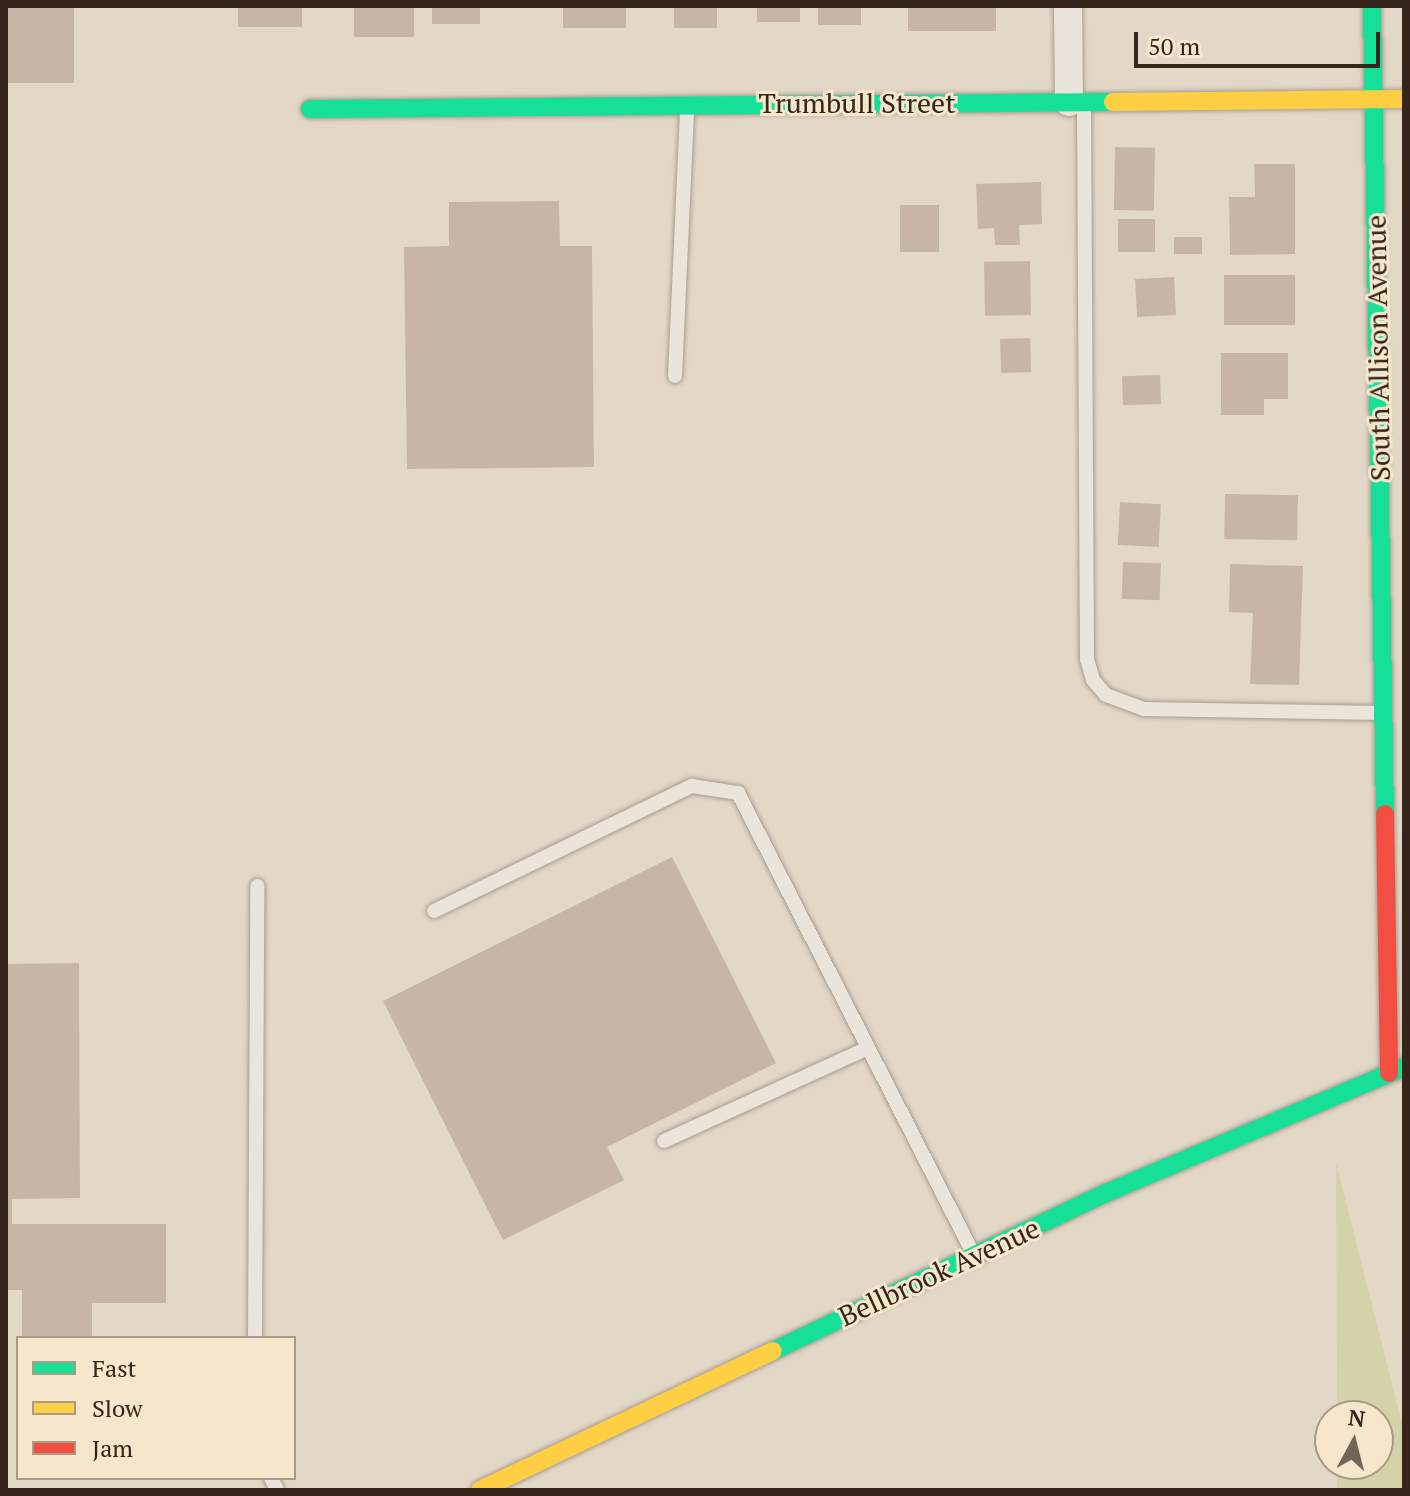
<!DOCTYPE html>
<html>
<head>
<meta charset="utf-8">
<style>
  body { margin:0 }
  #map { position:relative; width:1410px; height:1496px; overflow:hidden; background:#e3d8c7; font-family:"PT Serif",serif }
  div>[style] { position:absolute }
  .green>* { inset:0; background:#d5d1a9 }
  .building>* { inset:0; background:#c7b6a8; transform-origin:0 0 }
  .roads { filter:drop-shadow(0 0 2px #a79d91) drop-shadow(0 0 2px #a79d91) }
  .lane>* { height:14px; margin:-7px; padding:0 7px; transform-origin:7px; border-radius:7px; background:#eae4da }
  .street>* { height:28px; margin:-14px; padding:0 14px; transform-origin:14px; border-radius:14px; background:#eae4da }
  .fast>* { height:18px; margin:-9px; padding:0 9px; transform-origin:9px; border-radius:9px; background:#16e098 }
  .slow>* { height:18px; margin:-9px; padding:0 9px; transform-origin:9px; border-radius:9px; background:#ffcf43 }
  .jam>* { height:18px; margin:-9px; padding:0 9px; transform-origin:9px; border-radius:9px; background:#f24e42 }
  span { translate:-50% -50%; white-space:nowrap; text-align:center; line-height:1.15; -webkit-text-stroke:6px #f6e6cc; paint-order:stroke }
  .street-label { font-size:28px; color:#35251b }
  .frame { position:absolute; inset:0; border:8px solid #35251b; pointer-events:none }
  .legend { position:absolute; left:16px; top:1336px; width:280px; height:144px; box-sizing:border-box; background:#f6e6cc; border:2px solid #a99985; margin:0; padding:10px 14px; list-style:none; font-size:24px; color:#35251b }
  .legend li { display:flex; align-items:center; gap:16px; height:40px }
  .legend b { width:40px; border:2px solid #a99985 }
  .north { position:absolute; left:1314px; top:1400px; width:80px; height:80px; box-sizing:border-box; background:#f6e6cc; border:2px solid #a99985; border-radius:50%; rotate:7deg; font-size:22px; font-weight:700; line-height:32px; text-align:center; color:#35251b }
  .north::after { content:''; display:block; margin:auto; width:28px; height:36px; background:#726457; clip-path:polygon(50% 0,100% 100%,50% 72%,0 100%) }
  .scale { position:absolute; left:1134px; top:32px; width:246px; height:36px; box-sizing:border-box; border:4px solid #35251b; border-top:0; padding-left:10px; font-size:24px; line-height:28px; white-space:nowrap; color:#35251b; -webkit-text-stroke:6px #f6e6cc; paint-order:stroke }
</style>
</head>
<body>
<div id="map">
  <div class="green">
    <div style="clip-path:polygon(1336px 1163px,1404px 1431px,1404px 1490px,1337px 1490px,1337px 1464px,1378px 1464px,1378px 1416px,1337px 1416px)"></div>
  </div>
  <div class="building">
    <div style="left:6px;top:6px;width:68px;height:77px"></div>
    <div style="left:238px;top:6px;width:64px;height:21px"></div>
    <div style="left:354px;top:6px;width:60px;height:31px"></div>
    <div style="left:432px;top:6px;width:48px;height:18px"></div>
    <div style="left:563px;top:6px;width:63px;height:22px"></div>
    <div style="left:674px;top:6px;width:43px;height:22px"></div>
    <div style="left:757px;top:6px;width:43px;height:16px"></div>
    <div style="left:818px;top:6px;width:43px;height:19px"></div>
    <div style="left:908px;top:6px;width:88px;height:25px"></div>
    <div style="left:1115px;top:147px;width:40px;height:63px;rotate:1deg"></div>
    <div style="clip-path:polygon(1254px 164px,1295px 164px,1295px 254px,1230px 255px,1229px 197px,1255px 197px)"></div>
    <div style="clip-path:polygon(1041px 182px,1042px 224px,1019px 225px,1020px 245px,995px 245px,994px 228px,978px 229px,976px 184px)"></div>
    <div style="clip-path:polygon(559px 201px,560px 246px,592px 246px,594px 467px,407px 469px,404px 247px,449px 246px,449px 202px)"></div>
    <div style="left:900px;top:205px;width:39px;height:47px"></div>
    <div style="left:1118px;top:219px;width:37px;height:33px"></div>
    <div style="left:1174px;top:237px;width:28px;height:17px"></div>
    <div style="left:1030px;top:261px;width:54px;height:46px;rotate:89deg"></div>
    <div style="left:1224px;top:275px;width:71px;height:50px"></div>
    <div style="left:1174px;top:277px;width:38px;height:39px;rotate:87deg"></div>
    <div style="left:1030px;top:338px;width:34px;height:30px;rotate:88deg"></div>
    <div style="clip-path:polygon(1221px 353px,1288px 353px,1288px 399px,1264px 399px,1264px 415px,1221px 415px)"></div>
    <div style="left:1160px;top:375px;width:29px;height:38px;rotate:88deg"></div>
    <div style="left:1225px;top:494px;width:73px;height:45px;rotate:1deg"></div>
    <div style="left:1120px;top:502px;width:41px;height:43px;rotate:3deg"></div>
    <div style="left:1123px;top:562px;width:38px;height:37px;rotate:2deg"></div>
    <div style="clip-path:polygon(1230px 564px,1303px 566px,1299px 685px,1250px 684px,1253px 613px,1229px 612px)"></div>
    <div style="clip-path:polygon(672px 857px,776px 1063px,607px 1147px,624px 1180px,503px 1240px,383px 1001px)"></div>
    <div style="clip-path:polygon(79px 963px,80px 1198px,12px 1199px,12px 1224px,166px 1224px,166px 1303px,92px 1303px,92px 1338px,22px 1338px,22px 1290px,6px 1290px,6px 964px)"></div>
  </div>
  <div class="roads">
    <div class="lane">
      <div style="left:1084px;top:103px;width:556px;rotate:89.69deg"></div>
      <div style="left:1087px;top:659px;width:22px;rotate:74deg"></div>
      <div style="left:1093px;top:680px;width:20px;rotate:49deg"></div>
      <div style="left:1106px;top:695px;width:40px;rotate:20.2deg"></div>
      <div style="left:1144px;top:709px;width:236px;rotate:1deg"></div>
      <div style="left:675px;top:376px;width:267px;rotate:-87.4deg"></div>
      <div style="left:434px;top:911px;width:287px;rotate:-25.9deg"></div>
      <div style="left:692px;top:786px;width:47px;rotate:8.7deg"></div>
      <div style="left:738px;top:793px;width:519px;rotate:62.94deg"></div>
      <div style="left:664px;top:1141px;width:224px;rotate:-24.5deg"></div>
      <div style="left:255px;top:1338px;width:452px;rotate:-89.7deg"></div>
      <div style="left:271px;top:1478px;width:13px;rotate:63deg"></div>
    </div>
    <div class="street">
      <div style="left:1068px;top:6px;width:96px;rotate:89.4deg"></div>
    </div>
    <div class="fast">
      <div style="left:1372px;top:6px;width:808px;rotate:89.08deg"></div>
      <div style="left:310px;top:109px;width:803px;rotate:-0.5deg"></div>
      <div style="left:773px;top:1351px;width:369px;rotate:-25.4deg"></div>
      <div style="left:1106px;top:1193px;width:324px;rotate:-22.9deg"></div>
    </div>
    <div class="slow">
      <div style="left:1113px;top:102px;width:291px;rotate:-0.6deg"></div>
      <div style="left:480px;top:1490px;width:324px;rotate:-25.4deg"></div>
    </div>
    <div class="jam">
      <div style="left:1385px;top:814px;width:259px;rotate:89.1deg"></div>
    </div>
  </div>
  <div class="street-label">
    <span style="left:857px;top:103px">Trumbull Street</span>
    <span style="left:1378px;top:348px;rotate:-91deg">South Allison Avenue</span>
    <span style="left:939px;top:1272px;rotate:-25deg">Bellbrook Avenue</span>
  </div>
  <div class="frame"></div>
  <ul class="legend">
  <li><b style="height:10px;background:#16e098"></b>Fast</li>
  <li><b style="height:10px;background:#ffcf43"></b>Slow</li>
  <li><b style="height:10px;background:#f24e42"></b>Jam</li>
  </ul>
  <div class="north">N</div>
  <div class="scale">50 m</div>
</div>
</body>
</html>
